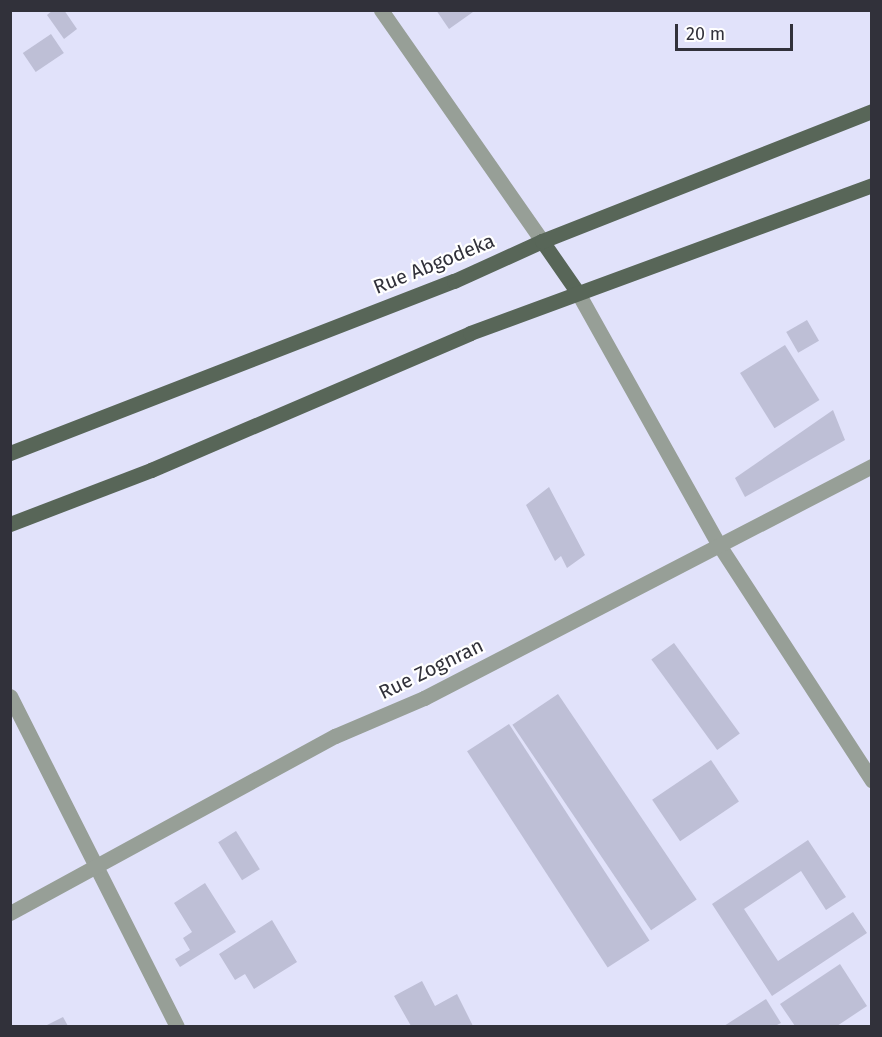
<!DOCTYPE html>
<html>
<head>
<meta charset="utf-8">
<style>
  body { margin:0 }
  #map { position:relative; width:882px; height:1037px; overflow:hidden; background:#e1e2fa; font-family:"Fira Sans",sans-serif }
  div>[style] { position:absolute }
  .building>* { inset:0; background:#bebfd6; transform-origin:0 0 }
  .minor>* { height:15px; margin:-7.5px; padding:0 7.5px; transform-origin:7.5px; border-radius:7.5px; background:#979f97 }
  .major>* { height:15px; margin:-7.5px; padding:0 7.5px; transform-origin:7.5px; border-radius:7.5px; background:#586658 }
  span { translate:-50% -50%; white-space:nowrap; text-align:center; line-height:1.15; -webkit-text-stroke:4.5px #fff; paint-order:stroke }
  .street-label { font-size:20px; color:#31313a }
  .frame { position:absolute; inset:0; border:12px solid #31313a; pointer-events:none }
  .scale { position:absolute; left:675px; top:24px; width:118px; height:27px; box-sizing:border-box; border:3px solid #31313a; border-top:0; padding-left:8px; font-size:18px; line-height:21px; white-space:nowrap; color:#31313a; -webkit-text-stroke:4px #fff; paint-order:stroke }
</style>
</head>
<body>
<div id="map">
  <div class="building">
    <div style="clip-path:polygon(53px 10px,64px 10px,77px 29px,64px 39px,47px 15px)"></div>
    <div style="clip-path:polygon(436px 10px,471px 10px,473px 12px,449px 29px)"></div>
    <div style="left:51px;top:34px;width:23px;height:34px;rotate:56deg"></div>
    <div style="left:807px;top:320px;width:24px;height:24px;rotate:60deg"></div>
    <div style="left:785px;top:345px;width:65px;height:53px;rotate:58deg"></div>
    <div style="clip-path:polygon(833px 410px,845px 440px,745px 497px,735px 478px)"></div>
    <div style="clip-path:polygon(549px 487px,585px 555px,567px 568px,561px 556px,555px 561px,526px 505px)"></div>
    <div style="left:674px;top:643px;width:112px;height:28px;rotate:54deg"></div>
    <div style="left:558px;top:694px;width:248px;height:55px;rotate:56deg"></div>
    <div style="left:509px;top:724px;width:258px;height:50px;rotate:57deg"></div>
    <div style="left:711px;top:760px;width:50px;height:71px;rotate:56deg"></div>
    <div style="left:236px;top:831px;width:45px;height:21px;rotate:58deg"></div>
    <div style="clip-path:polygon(808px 840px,846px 897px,826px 910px,801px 871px,744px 909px,778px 961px,853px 912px,867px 933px,772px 996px,712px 904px)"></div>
    <div style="clip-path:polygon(205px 883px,236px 932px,180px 967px,175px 959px,190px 950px,183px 938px,192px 932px,174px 903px)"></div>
    <div style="clip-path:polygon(272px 920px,297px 962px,254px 989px,245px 974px,235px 980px,219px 954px)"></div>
    <div style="clip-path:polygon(840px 964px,867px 1006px,837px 1026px,795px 1026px,780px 1004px)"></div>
    <div style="clip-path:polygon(422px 981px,435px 1006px,457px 994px,473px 1026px,411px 1026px,394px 996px)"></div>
    <div style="clip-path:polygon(766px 999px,781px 1023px,775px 1026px,724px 1026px)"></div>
    <div style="clip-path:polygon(63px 1017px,68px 1026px,45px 1026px)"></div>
  </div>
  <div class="minor">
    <div style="left:381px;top:10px;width:282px;rotate:55.1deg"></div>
    <div style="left:578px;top:293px;width:289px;rotate:60.8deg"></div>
    <div style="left:719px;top:545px;width:281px;rotate:57deg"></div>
    <div style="left:10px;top:696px;width:370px;rotate:63.2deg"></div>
    <div style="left:10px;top:913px;width:370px;rotate:-28.6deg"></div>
    <div style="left:335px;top:736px;width:97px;rotate:-23.1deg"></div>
    <div style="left:424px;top:698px;width:505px;rotate:-27.38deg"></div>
  </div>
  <div class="major">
    <div style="left:542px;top:241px;width:63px;rotate:55.3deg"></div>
    <div style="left:10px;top:453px;width:476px;rotate:-21.2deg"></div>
    <div style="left:454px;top:281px;width:97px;rotate:-24.4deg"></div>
    <div style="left:542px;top:241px;width:355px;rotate:-21.5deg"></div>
    <div style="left:10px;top:524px;width:151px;rotate:-21deg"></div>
    <div style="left:151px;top:470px;width:347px;rotate:-23.2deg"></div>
    <div style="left:470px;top:333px;width:428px;rotate:-20.2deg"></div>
  </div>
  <div class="street-label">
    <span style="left:434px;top:264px;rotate:-22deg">Rue Abgodeka</span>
    <span style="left:431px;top:669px;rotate:-26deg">Rue Zognran</span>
  </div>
  <div class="frame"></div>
  <div class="scale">20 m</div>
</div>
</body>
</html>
